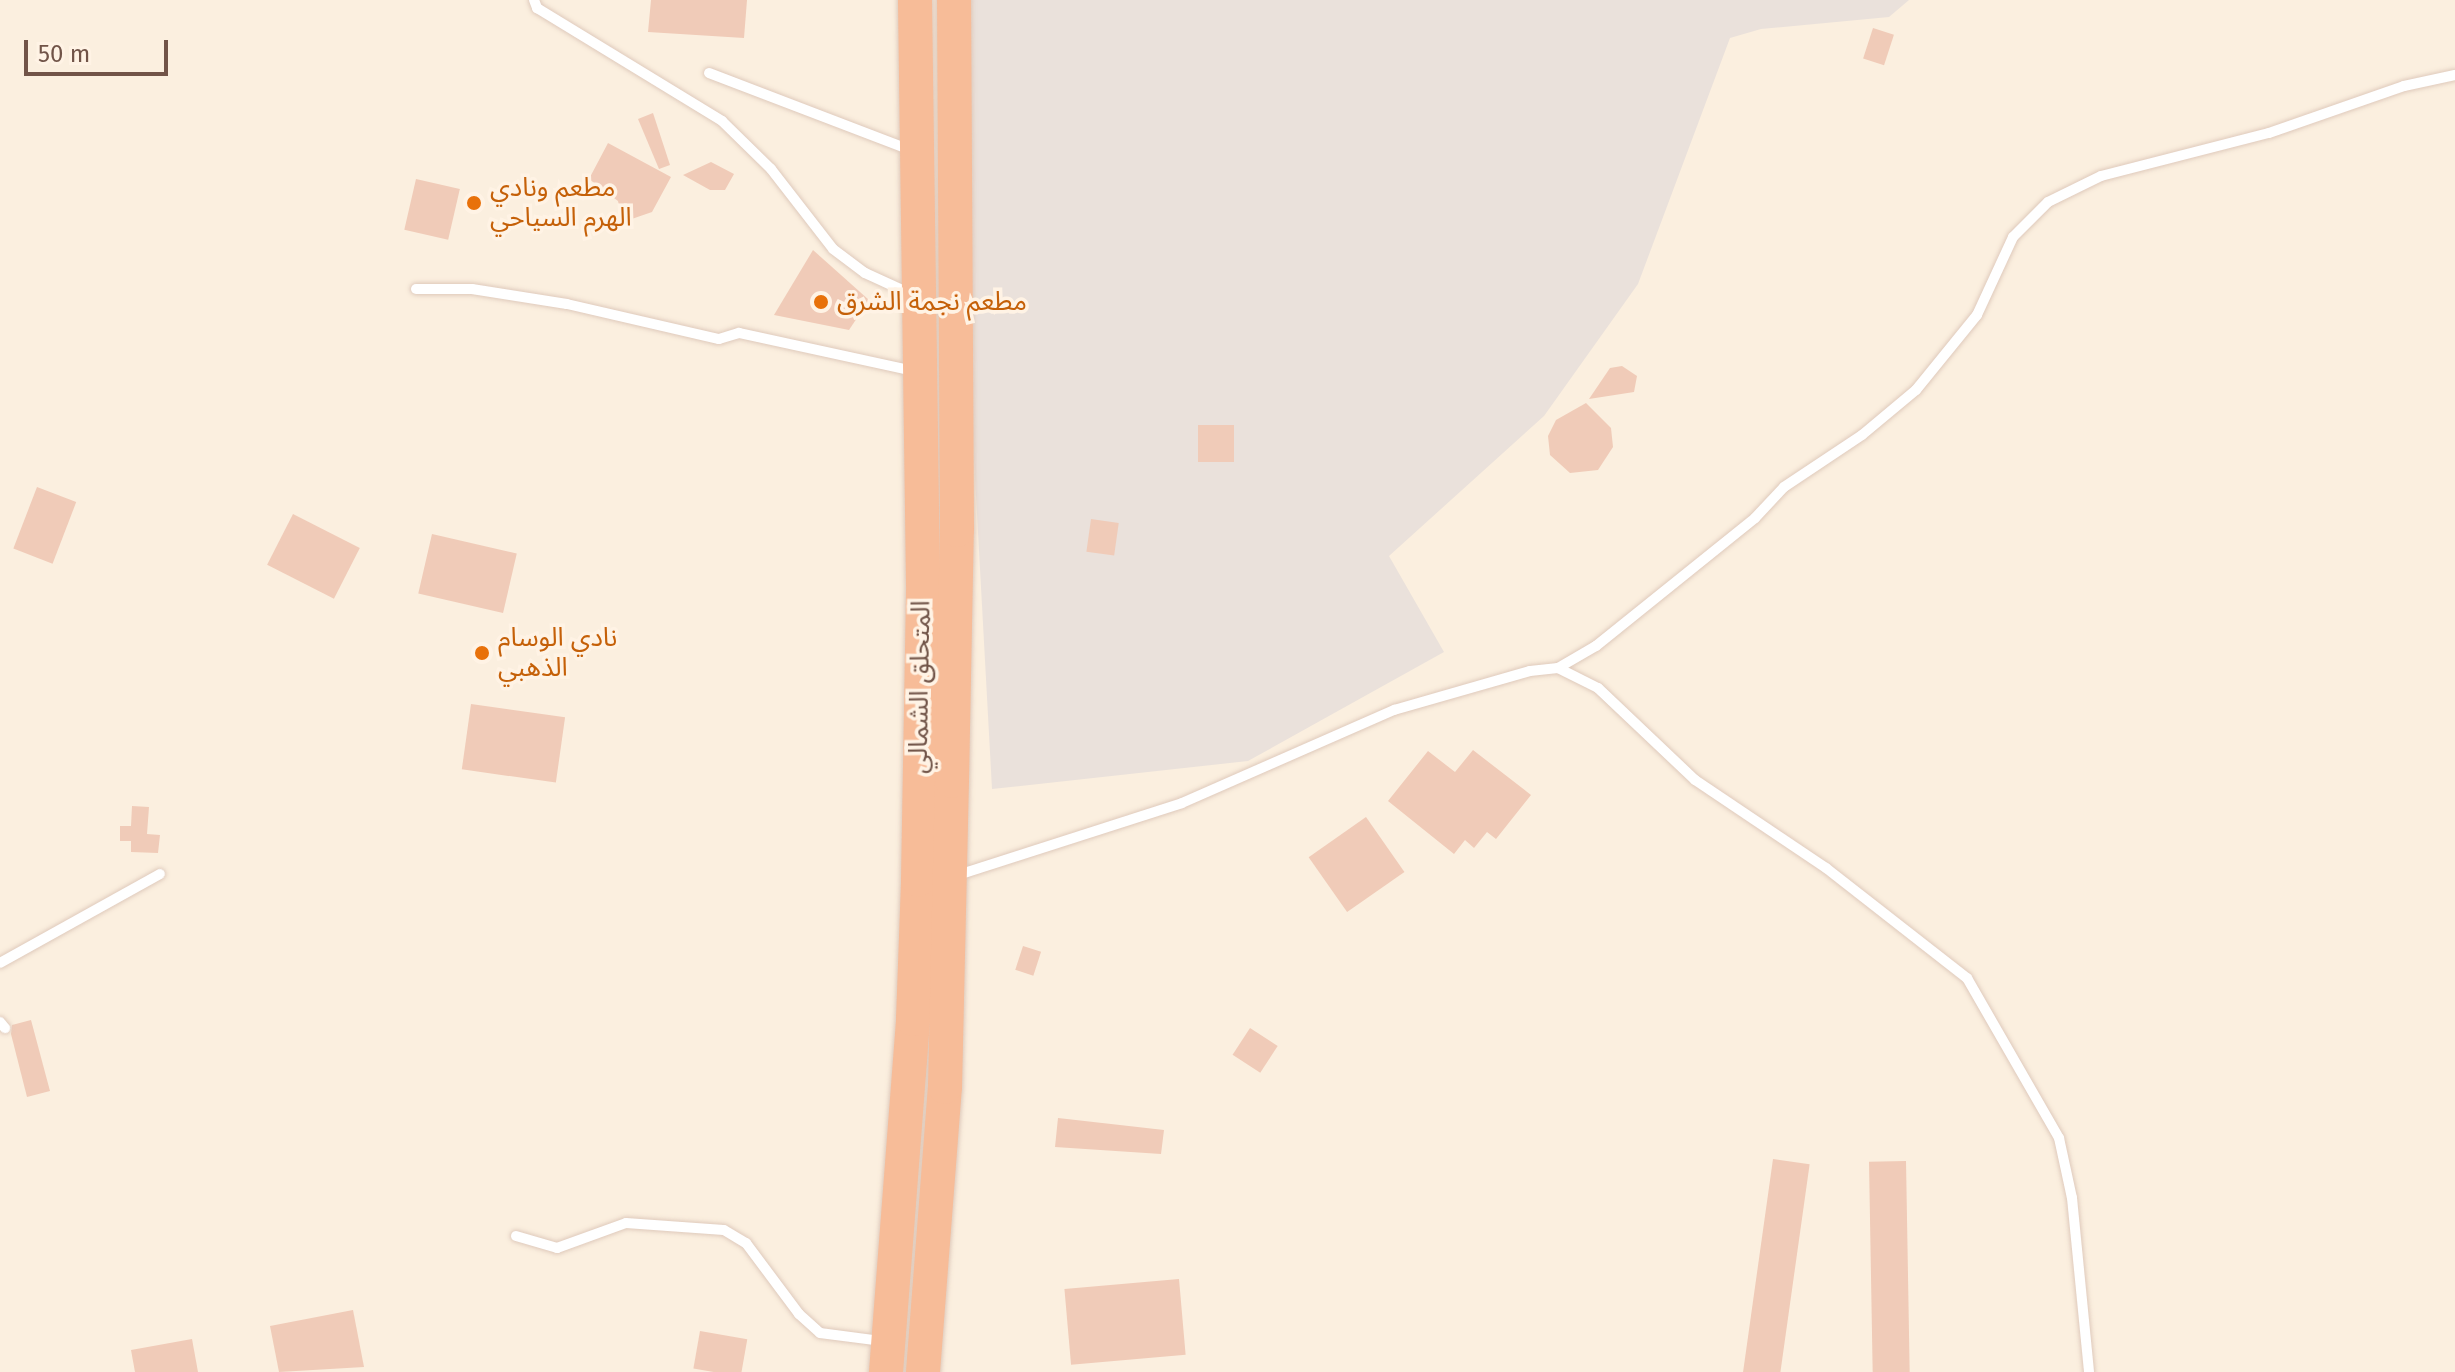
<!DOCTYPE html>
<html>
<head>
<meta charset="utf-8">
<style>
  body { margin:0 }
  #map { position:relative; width:2455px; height:1372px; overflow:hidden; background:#fbefdf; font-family:"Fira Sans","Noto Sans Arabic",sans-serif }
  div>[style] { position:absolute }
  .industrial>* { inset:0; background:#eae1db }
  .building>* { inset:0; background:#f0cbb8; transform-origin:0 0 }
  .roads { filter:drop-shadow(0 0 2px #dfcabc) drop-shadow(0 0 2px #dfcabc) }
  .service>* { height:10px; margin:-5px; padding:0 5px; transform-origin:5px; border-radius:5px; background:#fff }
  .trunk>* { height:34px; margin:-17px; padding:0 17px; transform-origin:17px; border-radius:17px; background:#f7bc98 }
  .dots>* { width:22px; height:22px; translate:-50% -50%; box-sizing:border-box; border:4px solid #fff3e5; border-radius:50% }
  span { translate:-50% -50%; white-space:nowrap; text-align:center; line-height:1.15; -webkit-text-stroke:7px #fff3e5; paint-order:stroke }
  .food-label { font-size:26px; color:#c56008 }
  .left { translate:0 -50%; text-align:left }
  .street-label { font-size:26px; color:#715448 }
  .scale { position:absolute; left:24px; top:40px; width:144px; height:36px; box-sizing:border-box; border:4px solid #715448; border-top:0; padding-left:10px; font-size:24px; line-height:28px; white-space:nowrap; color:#715448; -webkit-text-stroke:6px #fff3e5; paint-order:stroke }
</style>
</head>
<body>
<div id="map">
  <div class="industrial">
    <div style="clip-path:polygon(964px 0,1909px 0,1889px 17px,1761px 29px,1730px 38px,1638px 284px,1544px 416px,1389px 556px,1444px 652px,1248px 761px,992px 789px,972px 422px)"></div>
  </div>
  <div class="building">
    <div style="clip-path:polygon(651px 0,747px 0,744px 38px,648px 32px)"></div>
    <div style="left:1873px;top:28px;width:22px;height:32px;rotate:18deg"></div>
    <div style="clip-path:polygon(653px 113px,670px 165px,659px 169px,638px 119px)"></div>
    <div style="clip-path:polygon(608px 143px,671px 177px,652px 212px,623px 222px,618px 201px,589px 179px)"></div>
    <div style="clip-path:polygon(711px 162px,734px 174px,725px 190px,710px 190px,683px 175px)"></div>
    <div style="left:416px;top:179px;width:45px;height:52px;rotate:13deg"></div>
    <div style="clip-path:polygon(813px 250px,869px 300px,849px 330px,774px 315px)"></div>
    <div style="clip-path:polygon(1622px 366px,1637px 376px,1634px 392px,1589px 399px,1610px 368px)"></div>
    <div style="clip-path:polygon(1586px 403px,1611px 428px,1613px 447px,1598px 470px,1570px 473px,1550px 455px,1548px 436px,1556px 420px)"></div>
    <div style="left:1198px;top:425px;width:36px;height:37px"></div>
    <div style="left:37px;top:487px;width:42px;height:66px;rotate:21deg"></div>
    <div style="left:293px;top:514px;width:75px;height:57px;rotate:27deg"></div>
    <div style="left:1091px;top:519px;width:28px;height:33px;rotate:8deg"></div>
    <div style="left:432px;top:534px;width:87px;height:61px;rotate:13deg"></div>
    <div style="left:471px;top:704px;width:95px;height:66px;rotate:8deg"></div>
    <div style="clip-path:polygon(1473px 750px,1531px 795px,1496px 839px,1487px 832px,1474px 848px,1465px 840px,1454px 854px,1388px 801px,1428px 751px,1455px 772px)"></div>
    <div style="clip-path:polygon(132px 806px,149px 807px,147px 834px,160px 835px,158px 853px,131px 852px,131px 841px,120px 841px,120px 826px,131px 826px)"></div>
    <div style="left:1366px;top:817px;width:67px;height:70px;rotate:55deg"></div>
    <div style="left:1023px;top:946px;width:19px;height:25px;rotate:18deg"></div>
    <div style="clip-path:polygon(31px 1020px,50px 1091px,27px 1097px,11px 1034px,12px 1025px)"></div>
    <div style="left:1250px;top:1028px;width:33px;height:32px;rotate:33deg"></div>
    <div style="clip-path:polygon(1058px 1118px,1164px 1130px,1161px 1154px,1055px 1147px)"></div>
    <div style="left:1773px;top:1159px;width:37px;height:215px;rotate:8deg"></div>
    <div style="left:1906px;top:1161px;width:211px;height:37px;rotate:89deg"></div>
    <div style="left:1179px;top:1279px;width:76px;height:115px;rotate:85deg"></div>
    <div style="clip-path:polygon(353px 1310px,364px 1367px,279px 1372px,270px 1326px)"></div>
    <div style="left:700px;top:1331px;width:48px;height:38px;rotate:10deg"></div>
    <div style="clip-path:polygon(192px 1339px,198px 1372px,135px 1372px,131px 1350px)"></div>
  </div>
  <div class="roads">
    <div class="service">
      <div style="left:534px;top:0;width:9px;rotate:69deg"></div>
      <div style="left:537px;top:8px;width:217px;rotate:31.4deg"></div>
      <div style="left:722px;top:121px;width:69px;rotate:44.4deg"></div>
      <div style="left:771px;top:169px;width:101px;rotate:52.2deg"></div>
      <div style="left:833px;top:249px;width:40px;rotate:37deg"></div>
      <div style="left:865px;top:273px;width:53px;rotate:24.6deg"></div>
      <div style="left:709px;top:73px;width:216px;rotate:20.9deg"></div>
      <div style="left:416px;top:289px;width:56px"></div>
      <div style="left:472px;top:289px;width:96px;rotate:9deg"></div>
      <div style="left:567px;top:304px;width:156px;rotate:13deg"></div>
      <div style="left:719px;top:339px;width:21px;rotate:-17deg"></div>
      <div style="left:739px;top:333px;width:178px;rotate:12.3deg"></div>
      <div style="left:1558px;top:668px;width:45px;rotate:26.6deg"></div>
      <div style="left:1598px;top:688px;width:134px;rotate:43.5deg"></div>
      <div style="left:1695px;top:780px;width:158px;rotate:33.9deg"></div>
      <div style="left:1826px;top:868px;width:179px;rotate:38deg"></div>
      <div style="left:1967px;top:978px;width:185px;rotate:60.1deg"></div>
      <div style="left:2059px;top:1138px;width:61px;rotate:77.8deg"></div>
      <div style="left:2072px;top:1198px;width:175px;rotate:84.4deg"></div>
      <div style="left:955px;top:876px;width:238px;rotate:-17.8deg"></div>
      <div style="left:1182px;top:803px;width:232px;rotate:-23.7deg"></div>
      <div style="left:1394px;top:710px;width:141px;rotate:-16deg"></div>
      <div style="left:1530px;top:671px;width:28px;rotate:-6deg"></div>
      <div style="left:1558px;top:668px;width:44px;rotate:-30.1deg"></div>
      <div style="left:1596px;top:646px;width:204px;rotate:-38.8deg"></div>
      <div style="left:1755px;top:518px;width:42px;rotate:-46.9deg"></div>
      <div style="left:1784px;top:487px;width:94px;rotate:-33.7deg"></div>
      <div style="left:1862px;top:435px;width:70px;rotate:-39.8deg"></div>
      <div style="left:1916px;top:390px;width:97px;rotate:-50.9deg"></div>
      <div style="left:1977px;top:315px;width:86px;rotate:-65.2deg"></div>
      <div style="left:2013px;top:237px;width:49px;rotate:-45deg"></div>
      <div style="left:2048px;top:202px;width:59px;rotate:-26.1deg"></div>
      <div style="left:2101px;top:176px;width:173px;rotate:-14.4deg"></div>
      <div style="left:2269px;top:133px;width:143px;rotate:-19.2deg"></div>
      <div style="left:2404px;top:86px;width:52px;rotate:-12.2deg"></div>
      <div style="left:0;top:963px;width:183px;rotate:-29.1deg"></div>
      <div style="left:0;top:1022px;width:8px;rotate:50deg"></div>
      <div style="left:516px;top:1236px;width:43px;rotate:16.3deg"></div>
      <div style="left:557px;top:1248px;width:73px;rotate:-19.9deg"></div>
      <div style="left:626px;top:1223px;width:98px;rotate:4.1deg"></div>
      <div style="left:724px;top:1230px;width:26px;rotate:31deg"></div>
      <div style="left:746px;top:1243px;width:89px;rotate:53.3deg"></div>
      <div style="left:799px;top:1314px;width:28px;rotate:42deg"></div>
      <div style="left:820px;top:1333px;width:63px;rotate:7.4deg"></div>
    </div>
    <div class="trunk">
      <div style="left:886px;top:1372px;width:354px;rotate:-85.6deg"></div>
      <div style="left:913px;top:1019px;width:139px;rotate:-87.9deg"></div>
      <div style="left:918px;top:880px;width:298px;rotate:-89deg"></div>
      <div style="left:923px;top:582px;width:582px;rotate:-90.79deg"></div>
      <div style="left:923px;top:1372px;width:286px;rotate:-85.6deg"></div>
      <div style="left:945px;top:1087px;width:306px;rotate:-88.7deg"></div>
      <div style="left:952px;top:781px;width:251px;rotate:-88.9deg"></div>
      <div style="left:957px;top:530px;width:530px;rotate:-90.32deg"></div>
    </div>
  </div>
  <div class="dots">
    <div style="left:474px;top:203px;background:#e8710a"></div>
    <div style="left:821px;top:302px;background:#e8710a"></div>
    <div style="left:482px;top:653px;background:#e8710a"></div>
  </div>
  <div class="food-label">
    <span class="left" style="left:490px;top:203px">مطعم ونادي<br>الهرم السياحي</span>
    <span class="left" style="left:837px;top:302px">مطعم نجمة الشرق</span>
    <span class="left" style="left:498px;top:653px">نادي الوسام<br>الذهبي</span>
  </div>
  <div class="street-label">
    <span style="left:920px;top:687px;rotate:-89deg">المتحلق الشمالي</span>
  </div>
  <div class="scale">50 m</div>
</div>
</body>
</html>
